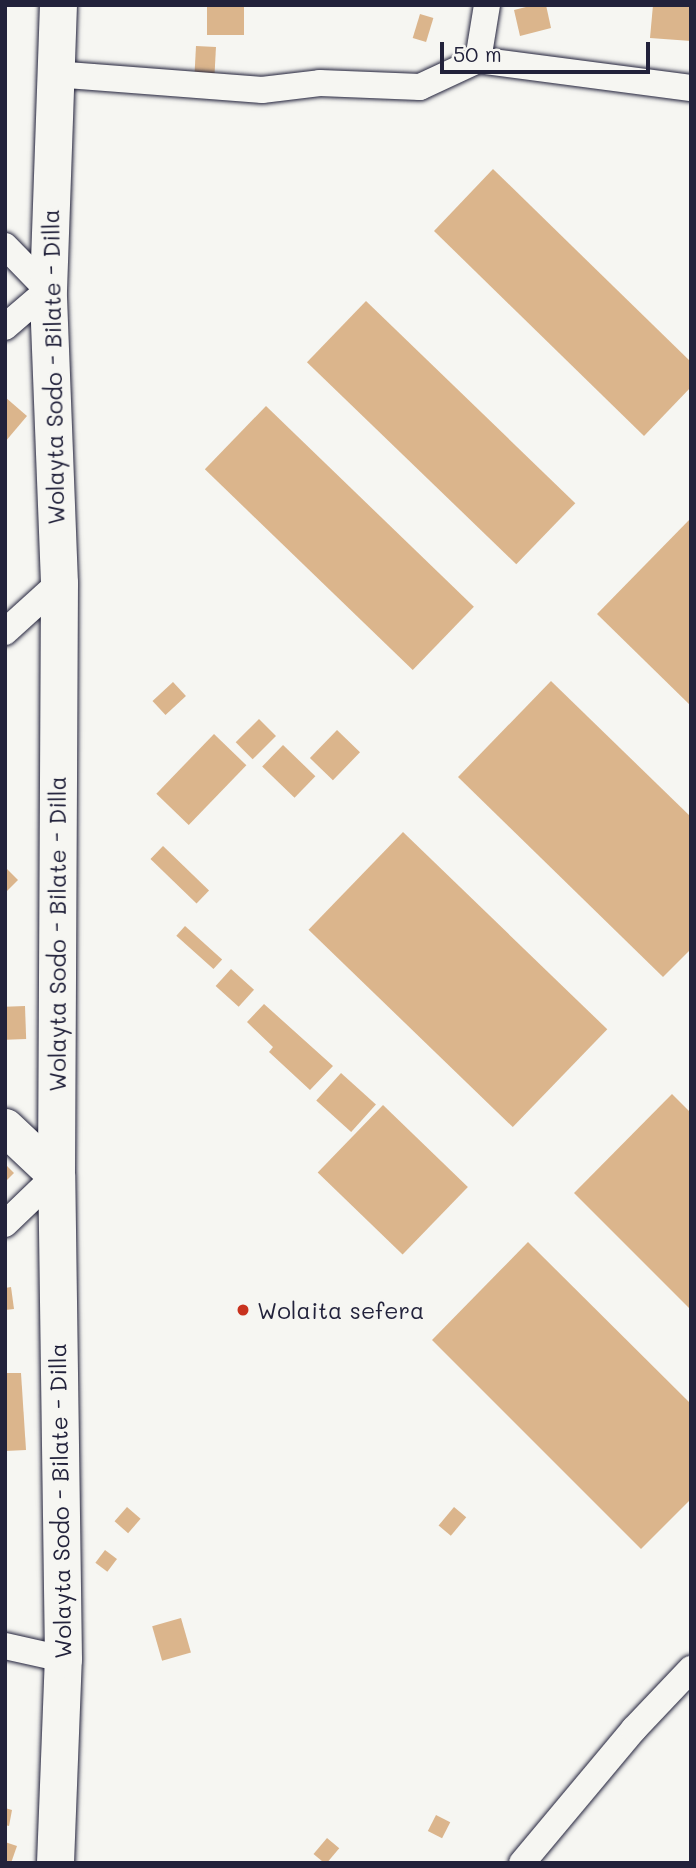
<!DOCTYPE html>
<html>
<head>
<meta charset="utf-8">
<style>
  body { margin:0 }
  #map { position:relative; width:696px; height:1868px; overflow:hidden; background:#f6f6f2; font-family:Mali,sans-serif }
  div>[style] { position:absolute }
  .building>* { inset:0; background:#dbb58c; transform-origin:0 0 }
  .roads { filter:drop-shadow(0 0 2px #22223b) drop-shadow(0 0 2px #22223b) }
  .minor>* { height:26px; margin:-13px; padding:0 13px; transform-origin:13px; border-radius:13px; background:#f6f6f2 }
  .secondary>* { height:37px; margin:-18.5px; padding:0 18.5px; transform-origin:18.5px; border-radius:18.5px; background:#f6f6f2 }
  .dots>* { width:19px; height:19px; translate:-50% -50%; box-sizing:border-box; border:4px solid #f6f6f2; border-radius:50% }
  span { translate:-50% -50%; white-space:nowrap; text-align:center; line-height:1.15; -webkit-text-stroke:5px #f6f6f2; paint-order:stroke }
  .street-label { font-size:23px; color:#22223b }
  .poi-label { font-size:23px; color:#22223b }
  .left { translate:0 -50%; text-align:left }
  .frame { position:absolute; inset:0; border:7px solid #22223b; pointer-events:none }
  .scale { position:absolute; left:440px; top:42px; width:210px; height:32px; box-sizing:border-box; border:4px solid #22223b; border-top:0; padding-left:9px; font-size:21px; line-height:24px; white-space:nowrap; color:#22223b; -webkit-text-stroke:5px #f6f6f2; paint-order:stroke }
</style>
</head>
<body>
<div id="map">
  <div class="building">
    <div style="left:207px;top:5px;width:37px;height:30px"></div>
    <div style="clip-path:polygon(534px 5px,546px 5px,551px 28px,520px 36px,514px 10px)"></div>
    <div style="clip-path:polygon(653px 5px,691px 5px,691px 41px,650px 38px)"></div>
    <div style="left:420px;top:14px;width:14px;height:25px;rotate:17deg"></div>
    <div style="left:196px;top:46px;width:20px;height:29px;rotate:3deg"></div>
    <div style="clip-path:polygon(493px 169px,691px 362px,691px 387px,644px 436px,434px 231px)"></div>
    <div style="left:366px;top:301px;width:291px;height:85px;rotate:44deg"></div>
    <div style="clip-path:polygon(5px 397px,27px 416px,5px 442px)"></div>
    <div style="left:266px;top:406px;width:289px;height:88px;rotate:44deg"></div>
    <div style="clip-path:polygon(691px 518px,691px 706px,597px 614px)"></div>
    <div style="clip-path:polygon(551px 681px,691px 817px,691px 949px,663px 977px,458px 777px)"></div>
    <div style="left:173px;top:682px;width:19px;height:28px;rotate:47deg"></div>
    <div style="left:259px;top:719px;width:24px;height:33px;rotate:45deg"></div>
    <div style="left:337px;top:730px;width:32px;height:39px;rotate:44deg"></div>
    <div style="left:214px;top:734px;width:45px;height:83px;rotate:44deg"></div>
    <div style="left:283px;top:745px;width:45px;height:30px;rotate:44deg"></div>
    <div style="left:403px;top:832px;width:284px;height:136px;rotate:44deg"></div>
    <div style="left:163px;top:846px;width:64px;height:18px;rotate:44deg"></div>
    <div style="clip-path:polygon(5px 867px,18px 880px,5px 893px)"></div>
    <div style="left:185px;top:926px;width:50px;height:13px;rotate:42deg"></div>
    <div style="left:231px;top:969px;width:31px;height:23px;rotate:42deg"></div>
    <div style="clip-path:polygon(264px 1004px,333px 1066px,310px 1090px,269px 1052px,273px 1047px,247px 1022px)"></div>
    <div style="left:25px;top:1006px;width:33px;height:20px;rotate:88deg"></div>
    <div style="left:341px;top:1073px;width:47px;height:37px;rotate:42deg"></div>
    <div style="clip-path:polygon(672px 1094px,691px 1113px,691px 1310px,574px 1193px)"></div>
    <div style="left:383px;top:1105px;width:118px;height:94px;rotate:44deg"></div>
    <div style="clip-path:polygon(5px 1164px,14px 1173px,5px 1182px)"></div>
    <div style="clip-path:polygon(528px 1242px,691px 1404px,691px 1499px,641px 1549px,432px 1340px)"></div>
    <div style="clip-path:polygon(11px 1287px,14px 1309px,5px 1310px,5px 1288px)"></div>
    <div style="clip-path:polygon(5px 1373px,21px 1373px,26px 1450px,5px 1451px)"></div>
    <div style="left:127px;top:1507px;width:18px;height:19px;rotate:41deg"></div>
    <div style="left:454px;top:1507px;width:16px;height:24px;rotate:40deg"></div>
    <div style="left:105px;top:1550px;width:15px;height:16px;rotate:37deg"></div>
    <div style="left:181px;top:1618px;width:36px;height:30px;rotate:74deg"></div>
    <div style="clip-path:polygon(5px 1808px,12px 1810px,9px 1826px,5px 1825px)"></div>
    <div style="left:436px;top:1815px;width:16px;height:18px;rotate:27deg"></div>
    <div style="left:327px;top:1838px;width:16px;height:21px;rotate:40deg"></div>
    <div style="clip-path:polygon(5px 1842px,17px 1846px,11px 1863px,5px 1862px)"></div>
  </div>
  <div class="roads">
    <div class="minor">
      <div style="left:478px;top:60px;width:215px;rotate:7.5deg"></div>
      <div style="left:54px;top:74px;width:209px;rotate:4.4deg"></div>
      <div style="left:262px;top:90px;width:58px;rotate:-6.9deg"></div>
      <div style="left:320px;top:83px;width:100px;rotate:2.3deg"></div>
      <div style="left:420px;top:87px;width:64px;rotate:-25deg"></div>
      <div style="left:478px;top:60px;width:56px;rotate:-80.7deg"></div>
      <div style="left:5px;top:246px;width:62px;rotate:45.7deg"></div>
      <div style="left:48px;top:290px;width:57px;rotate:139.3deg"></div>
      <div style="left:5px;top:632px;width:73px;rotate:-42.2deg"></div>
      <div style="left:5px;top:1224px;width:71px;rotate:-43.9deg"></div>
      <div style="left:5px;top:1646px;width:59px;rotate:12.6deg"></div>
      <div style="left:522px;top:1863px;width:175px;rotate:-50.1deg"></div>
      <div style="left:634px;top:1729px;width:83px;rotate:-46.5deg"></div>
    </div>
    <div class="secondary">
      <div style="left:5px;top:1127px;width:70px;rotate:43.3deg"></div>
      <div style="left:55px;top:1863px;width:204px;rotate:-87.8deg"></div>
      <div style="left:63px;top:1659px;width:484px;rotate:-90.8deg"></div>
      <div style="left:56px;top:1175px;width:592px;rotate:-89.71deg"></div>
      <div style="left:59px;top:583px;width:293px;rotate:-92.2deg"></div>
      <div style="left:48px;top:290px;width:285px;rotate:-88deg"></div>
    </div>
  </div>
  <div class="dots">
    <div style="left:243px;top:1310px;background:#c8321e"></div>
  </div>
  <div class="street-label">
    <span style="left:53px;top:367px;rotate:-91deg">Wolayta Sodo - Bilate - Dilla</span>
    <span style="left:57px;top:934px;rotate:-90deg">Wolayta Sodo - Bilate - Dilla</span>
    <span style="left:60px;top:1501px;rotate:-91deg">Wolayta Sodo - Bilate - Dilla</span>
  </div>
  <div class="poi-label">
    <span class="left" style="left:257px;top:1310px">Wolaita sefera</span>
  </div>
  <div class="frame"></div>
  <div class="scale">50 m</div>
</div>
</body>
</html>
